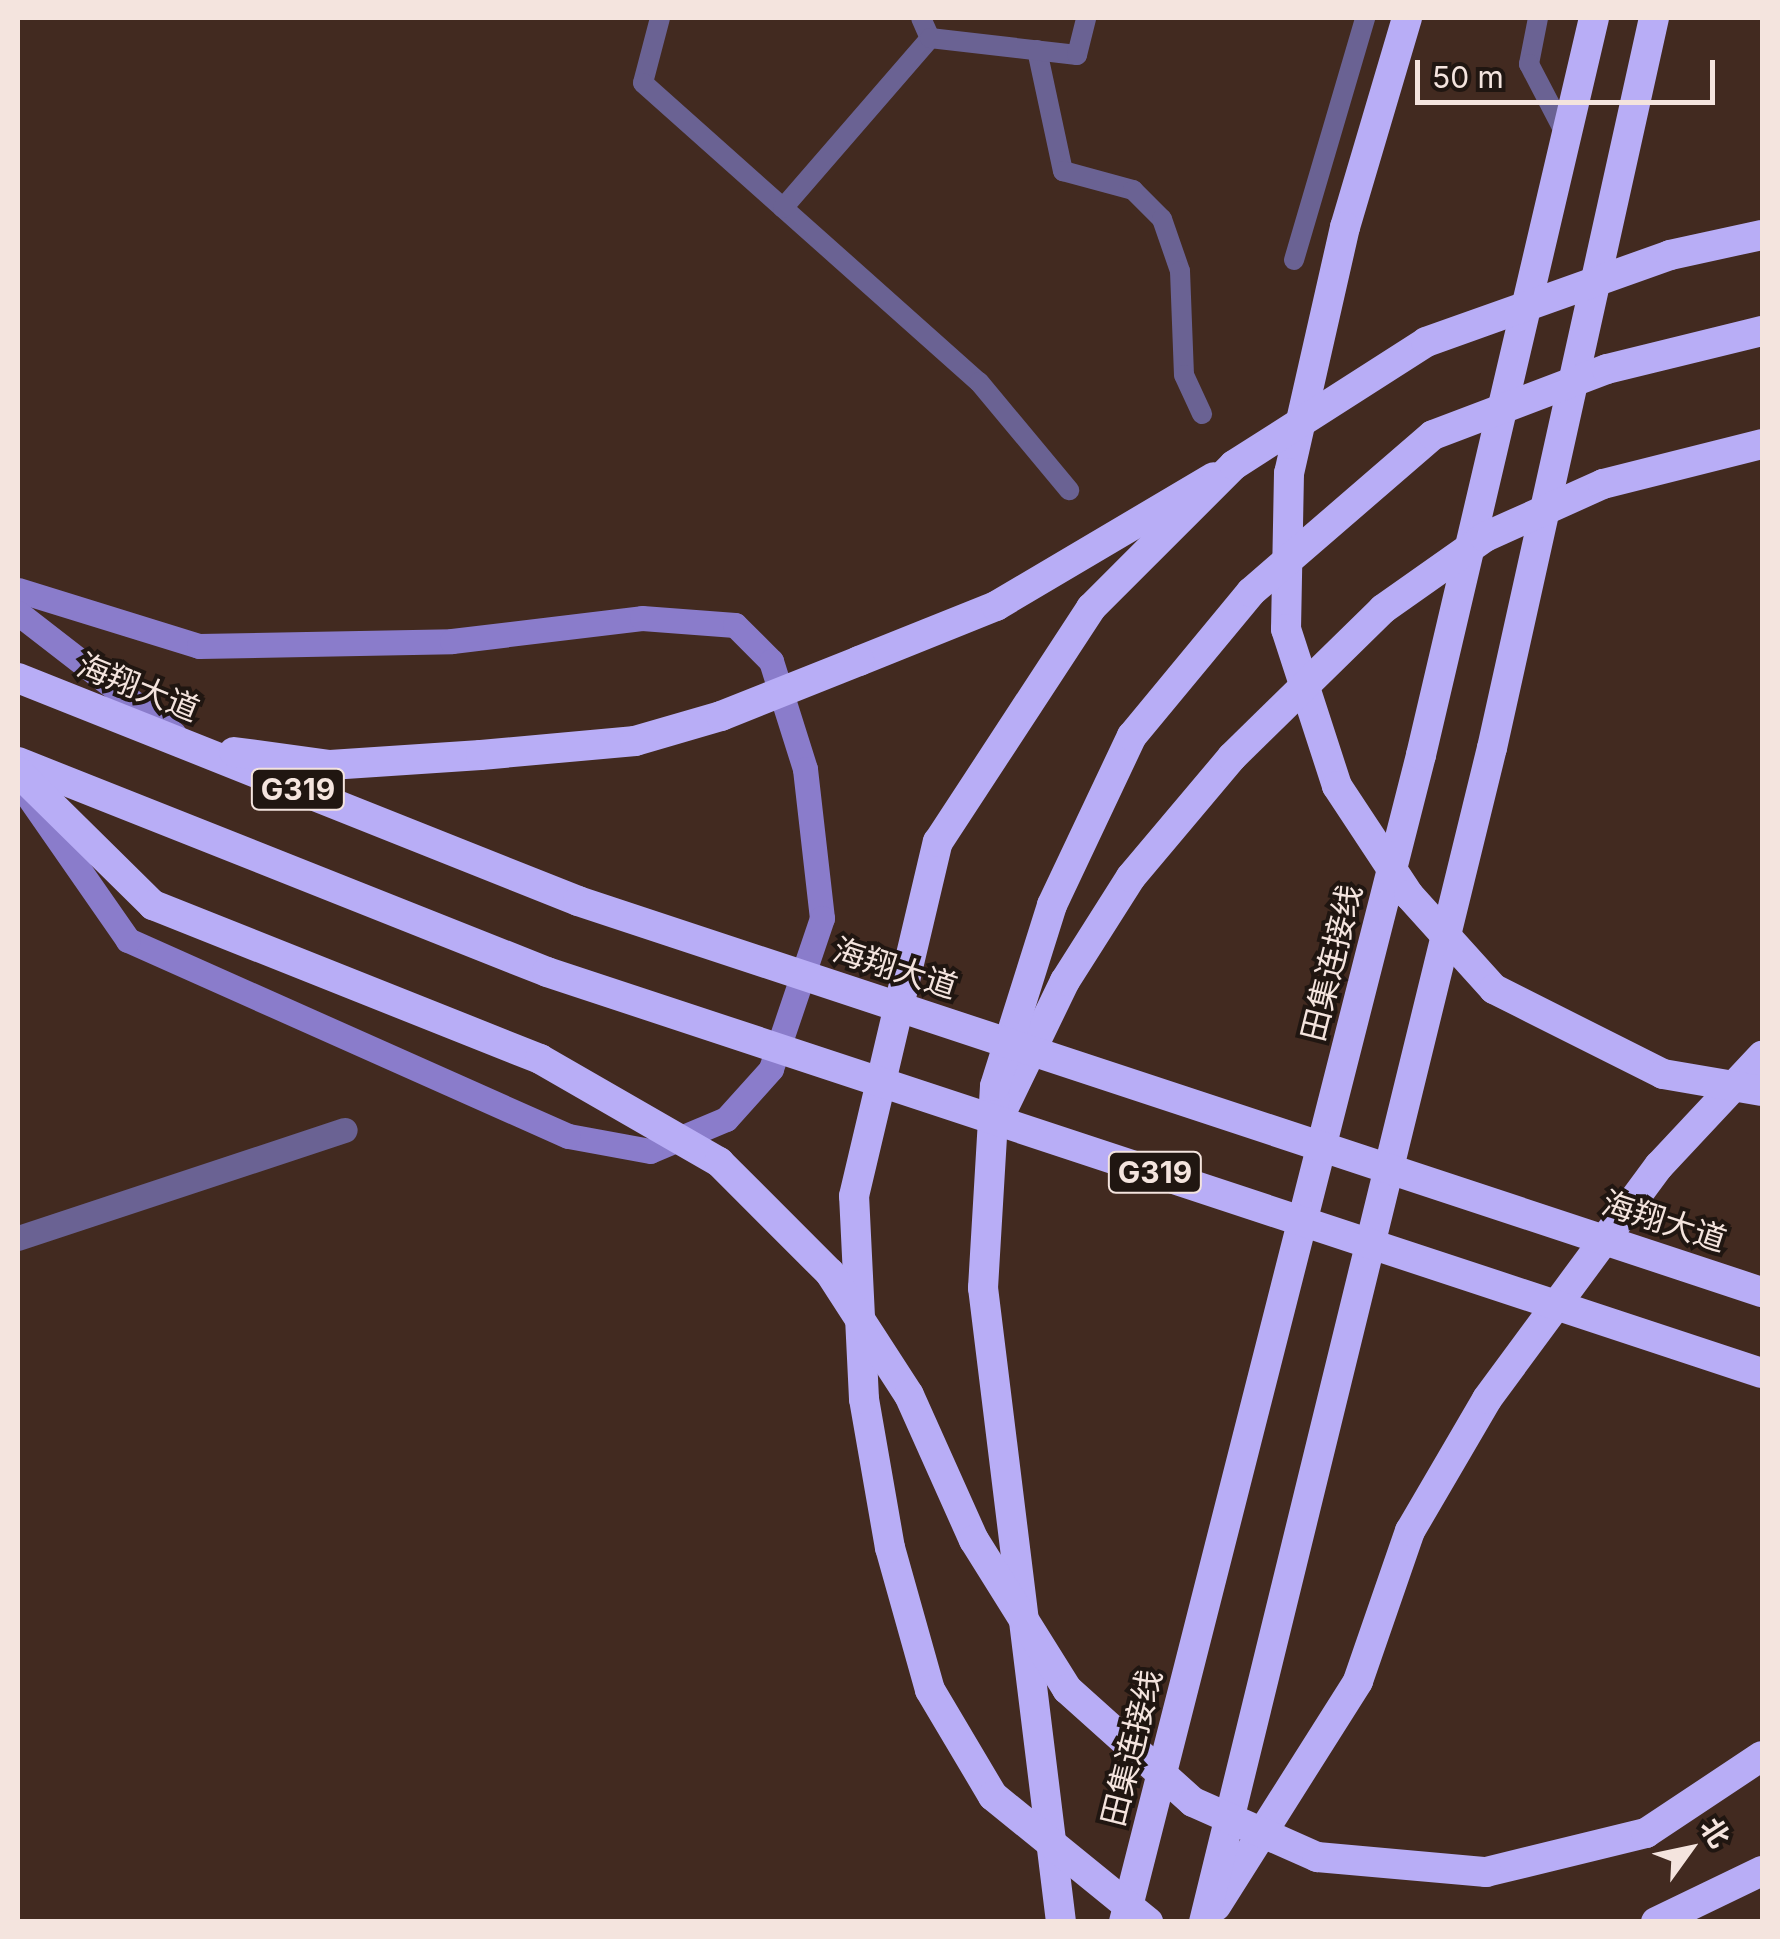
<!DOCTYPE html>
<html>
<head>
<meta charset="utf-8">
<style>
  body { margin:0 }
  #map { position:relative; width:1780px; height:1939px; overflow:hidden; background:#422a20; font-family:Inter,"Noto Sans SC",sans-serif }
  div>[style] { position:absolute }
  .lane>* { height:20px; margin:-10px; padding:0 10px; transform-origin:10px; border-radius:10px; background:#6a6293 }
  .street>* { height:25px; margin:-12.5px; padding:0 12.5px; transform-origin:12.5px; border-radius:12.5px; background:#6a6293 }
  .secondary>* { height:25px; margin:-12.5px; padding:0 12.5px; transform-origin:12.5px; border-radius:12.5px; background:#8a7ccb }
  .highway>* { height:30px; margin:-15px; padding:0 15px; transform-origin:15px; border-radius:15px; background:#b8adf6 }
  .highway-bridge>* { height:30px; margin:-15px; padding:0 15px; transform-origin:15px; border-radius:15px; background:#b8adf6 }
  span { translate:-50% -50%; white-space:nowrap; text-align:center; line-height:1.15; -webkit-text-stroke:8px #201611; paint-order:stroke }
  .shield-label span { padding:2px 8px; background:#201611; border:2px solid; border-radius:8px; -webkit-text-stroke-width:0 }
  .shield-label { font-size:30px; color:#f4e4de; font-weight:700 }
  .street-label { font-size:32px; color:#f4e4de }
  .frame { position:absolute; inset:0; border:20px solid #f4e4de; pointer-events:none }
  .north { position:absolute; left:1640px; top:1799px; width:100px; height:100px; -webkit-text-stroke:8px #201611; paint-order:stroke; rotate:57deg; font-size:28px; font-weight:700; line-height:40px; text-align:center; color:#f4e4de }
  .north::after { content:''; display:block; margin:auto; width:35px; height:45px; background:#f4e4de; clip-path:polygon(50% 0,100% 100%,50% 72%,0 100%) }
  .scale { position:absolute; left:1415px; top:60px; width:300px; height:45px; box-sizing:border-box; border:5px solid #f4e4de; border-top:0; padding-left:12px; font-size:30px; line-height:35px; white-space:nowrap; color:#f4e4de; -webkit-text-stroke:8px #201611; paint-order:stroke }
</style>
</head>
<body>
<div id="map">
  <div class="lane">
    <div style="left:660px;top:18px;width:67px;rotate:104.7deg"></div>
    <div style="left:643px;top:83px;width:450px;rotate:41.7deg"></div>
    <div style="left:979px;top:382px;width:141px;rotate:50.2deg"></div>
    <div style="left:921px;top:18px;width:22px;rotate:66deg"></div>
    <div style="left:1538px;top:18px;width:47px;rotate:101.1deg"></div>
    <div style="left:1529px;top:64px;width:80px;rotate:62.5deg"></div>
    <div style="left:1037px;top:50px;width:124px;rotate:77.9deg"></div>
    <div style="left:1063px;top:171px;width:73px;rotate:15.2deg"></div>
    <div style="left:1133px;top:190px;width:41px;rotate:45deg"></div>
    <div style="left:1162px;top:219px;width:55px;rotate:70.9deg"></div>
    <div style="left:1180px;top:271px;width:104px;rotate:87.8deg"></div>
    <div style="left:1184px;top:375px;width:43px;rotate:65.2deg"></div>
    <div style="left:783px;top:208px;width:225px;rotate:-49.1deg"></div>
    <div style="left:930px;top:38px;width:148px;rotate:6.6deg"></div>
    <div style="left:1077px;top:55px;width:38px;rotate:-76deg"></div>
    <div style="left:1294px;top:260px;width:252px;rotate:-73.6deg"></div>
  </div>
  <div class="street">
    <div style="left:18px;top:1238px;width:344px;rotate:-18.3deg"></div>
  </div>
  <div class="secondary">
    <div style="left:18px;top:590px;width:189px;rotate:17.2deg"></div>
    <div style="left:199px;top:646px;width:253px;rotate:-1.1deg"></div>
    <div style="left:452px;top:641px;width:191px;rotate:-6.9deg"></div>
    <div style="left:642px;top:618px;width:93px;rotate:4.3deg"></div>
    <div style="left:735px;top:625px;width:51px;rotate:45deg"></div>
    <div style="left:771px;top:661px;width:113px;rotate:72.5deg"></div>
    <div style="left:805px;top:769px;width:150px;rotate:83.5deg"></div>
    <div style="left:822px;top:918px;width:159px;rotate:108.7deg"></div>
    <div style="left:771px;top:1069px;width:67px;rotate:132deg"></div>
    <div style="left:726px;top:1119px;width:82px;rotate:157.2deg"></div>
    <div style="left:650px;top:1151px;width:83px;rotate:-169.6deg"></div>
    <div style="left:568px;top:1136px;width:482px;rotate:-156deg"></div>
    <div style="left:128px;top:940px;width:179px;rotate:-124.8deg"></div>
    <div style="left:18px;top:613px;width:197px;rotate:37.8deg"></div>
  </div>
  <div class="highway">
    <div style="left:859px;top:661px;width:148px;rotate:-21.9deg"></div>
    <div style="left:996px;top:606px;width:253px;rotate:-30.6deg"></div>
    <div style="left:18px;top:678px;width:603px;rotate:21.71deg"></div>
    <div style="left:234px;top:752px;width:97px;rotate:7.7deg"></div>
    <div style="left:330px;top:765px;width:151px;rotate:-3.8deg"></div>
    <div style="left:481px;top:755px;width:155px;rotate:-5.2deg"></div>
    <div style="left:635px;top:741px;width:90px;rotate:-16.2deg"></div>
    <div style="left:18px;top:762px;width:569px;rotate:21.65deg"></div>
    <div style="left:18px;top:772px;width:190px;rotate:44.6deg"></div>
    <div style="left:153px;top:905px;width:417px;rotate:21.7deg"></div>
    <div style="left:1004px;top:1107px;width:140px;rotate:-64.2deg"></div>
    <div style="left:1065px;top:981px;width:123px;rotate:-57.6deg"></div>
    <div style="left:1131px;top:877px;width:157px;rotate:-49.9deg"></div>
    <div style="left:930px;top:1690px;width:148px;rotate:-105.7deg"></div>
    <div style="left:890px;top:1548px;width:151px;rotate:-99.9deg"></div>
    <div style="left:864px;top:1399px;width:203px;rotate:-92.8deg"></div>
    <div style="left:854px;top:1196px;width:364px;rotate:-76.7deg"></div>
    <div style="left:938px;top:842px;width:280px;rotate:-56.8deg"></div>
    <div style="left:1486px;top:1872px;width:165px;rotate:-13.7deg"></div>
    <div style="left:1646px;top:1833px;width:139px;rotate:-33.6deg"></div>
    <div style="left:1216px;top:1906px;width:266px;rotate:-57.7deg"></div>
    <div style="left:1358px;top:1681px;width:159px;rotate:-70.9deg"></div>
    <div style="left:1410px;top:1531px;width:153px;rotate:-59.7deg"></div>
    <div style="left:1487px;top:1399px;width:290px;rotate:-53.6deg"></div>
    <div style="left:1659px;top:1166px;width:151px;rotate:-46.9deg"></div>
    <div style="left:1061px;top:1922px;width:639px;rotate:-97.01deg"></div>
    <div style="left:983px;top:1288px;width:202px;rotate:-86.6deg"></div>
    <div style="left:995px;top:1086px;width:190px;rotate:-72.5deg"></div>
    <div style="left:1052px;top:905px;width:187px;rotate:-64.7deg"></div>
    <div style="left:1124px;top:1922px;width:1204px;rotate:-75.72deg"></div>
    <div style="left:1421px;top:755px;width:757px;rotate:-76.79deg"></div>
    <div style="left:1204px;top:1922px;width:1209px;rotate:-76.22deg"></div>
    <div style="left:1492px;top:748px;width:748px;rotate:-77.49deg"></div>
    <div style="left:1656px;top:1922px;width:118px;rotate:-25.7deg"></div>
  </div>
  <div class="highway-bridge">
    <div style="left:1407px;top:18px;width:218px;rotate:106.5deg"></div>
    <div style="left:1345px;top:227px;width:252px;rotate:102.8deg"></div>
    <div style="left:1289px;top:473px;width:156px;rotate:91.1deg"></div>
    <div style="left:1286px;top:629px;width:165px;rotate:72deg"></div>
    <div style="left:1337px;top:786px;width:131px;rotate:56.6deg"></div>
    <div style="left:1409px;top:895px;width:127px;rotate:47.9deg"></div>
    <div style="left:1494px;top:989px;width:189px;rotate:26.7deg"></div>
    <div style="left:1663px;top:1074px;width:100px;rotate:9.7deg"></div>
    <div style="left:1091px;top:608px;width:202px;rotate:-45deg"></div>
    <div style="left:1234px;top:465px;width:228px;rotate:-32.6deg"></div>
    <div style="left:1426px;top:342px;width:259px;rotate:-19.6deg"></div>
    <div style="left:1670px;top:255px;width:94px;rotate:-12.3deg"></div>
    <div style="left:721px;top:716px;width:149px;rotate:-21.7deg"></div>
    <div style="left:1132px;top:736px;width:187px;rotate:-50.4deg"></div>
    <div style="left:1251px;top:592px;width:240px;rotate:-40.8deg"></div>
    <div style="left:1433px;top:435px;width:186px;rotate:-20.8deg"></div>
    <div style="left:1607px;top:369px;width:160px;rotate:-13.8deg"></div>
    <div style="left:1232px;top:757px;width:211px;rotate:-44.4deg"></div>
    <div style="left:1383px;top:609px;width:125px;rotate:-35.2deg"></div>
    <div style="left:1485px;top:537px;width:129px;rotate:-24.2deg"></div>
    <div style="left:1603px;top:484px;width:164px;rotate:-14.1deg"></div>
    <div style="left:578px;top:901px;width:1247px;rotate:18.28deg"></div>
    <div style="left:547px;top:972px;width:1279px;rotate:18.27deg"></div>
    <div style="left:540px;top:1059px;width:207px;rotate:29.9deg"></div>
    <div style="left:719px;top:1162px;width:157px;rotate:45deg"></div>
    <div style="left:830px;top:1273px;width:145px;rotate:57.1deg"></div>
    <div style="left:909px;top:1395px;width:159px;rotate:65.9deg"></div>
    <div style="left:974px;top:1540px;width:176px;rotate:58deg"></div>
    <div style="left:1067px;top:1689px;width:169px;rotate:41.9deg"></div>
    <div style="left:1193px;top:1802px;width:136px;rotate:23.9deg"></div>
    <div style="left:1317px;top:1857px;width:170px;rotate:5.1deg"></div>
    <div style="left:930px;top:1690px;width:123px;rotate:59.3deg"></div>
    <div style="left:993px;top:1796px;width:200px;rotate:39.1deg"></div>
  </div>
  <div class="shield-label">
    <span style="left:298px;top:789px">G319</span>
    <span style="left:1155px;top:1172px">G319</span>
  </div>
  <div class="street-label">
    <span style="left:138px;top:688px;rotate:22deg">海翔大道</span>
    <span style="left:1332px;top:963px;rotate:-76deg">田集连接线</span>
    <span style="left:895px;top:969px;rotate:18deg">海翔大道</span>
    <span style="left:1664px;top:1222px;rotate:18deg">海翔大道</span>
    <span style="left:1132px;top:1748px;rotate:-76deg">田集连接线</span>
  </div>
  <div class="frame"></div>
  <div class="north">北</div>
  <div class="scale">50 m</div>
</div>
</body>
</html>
